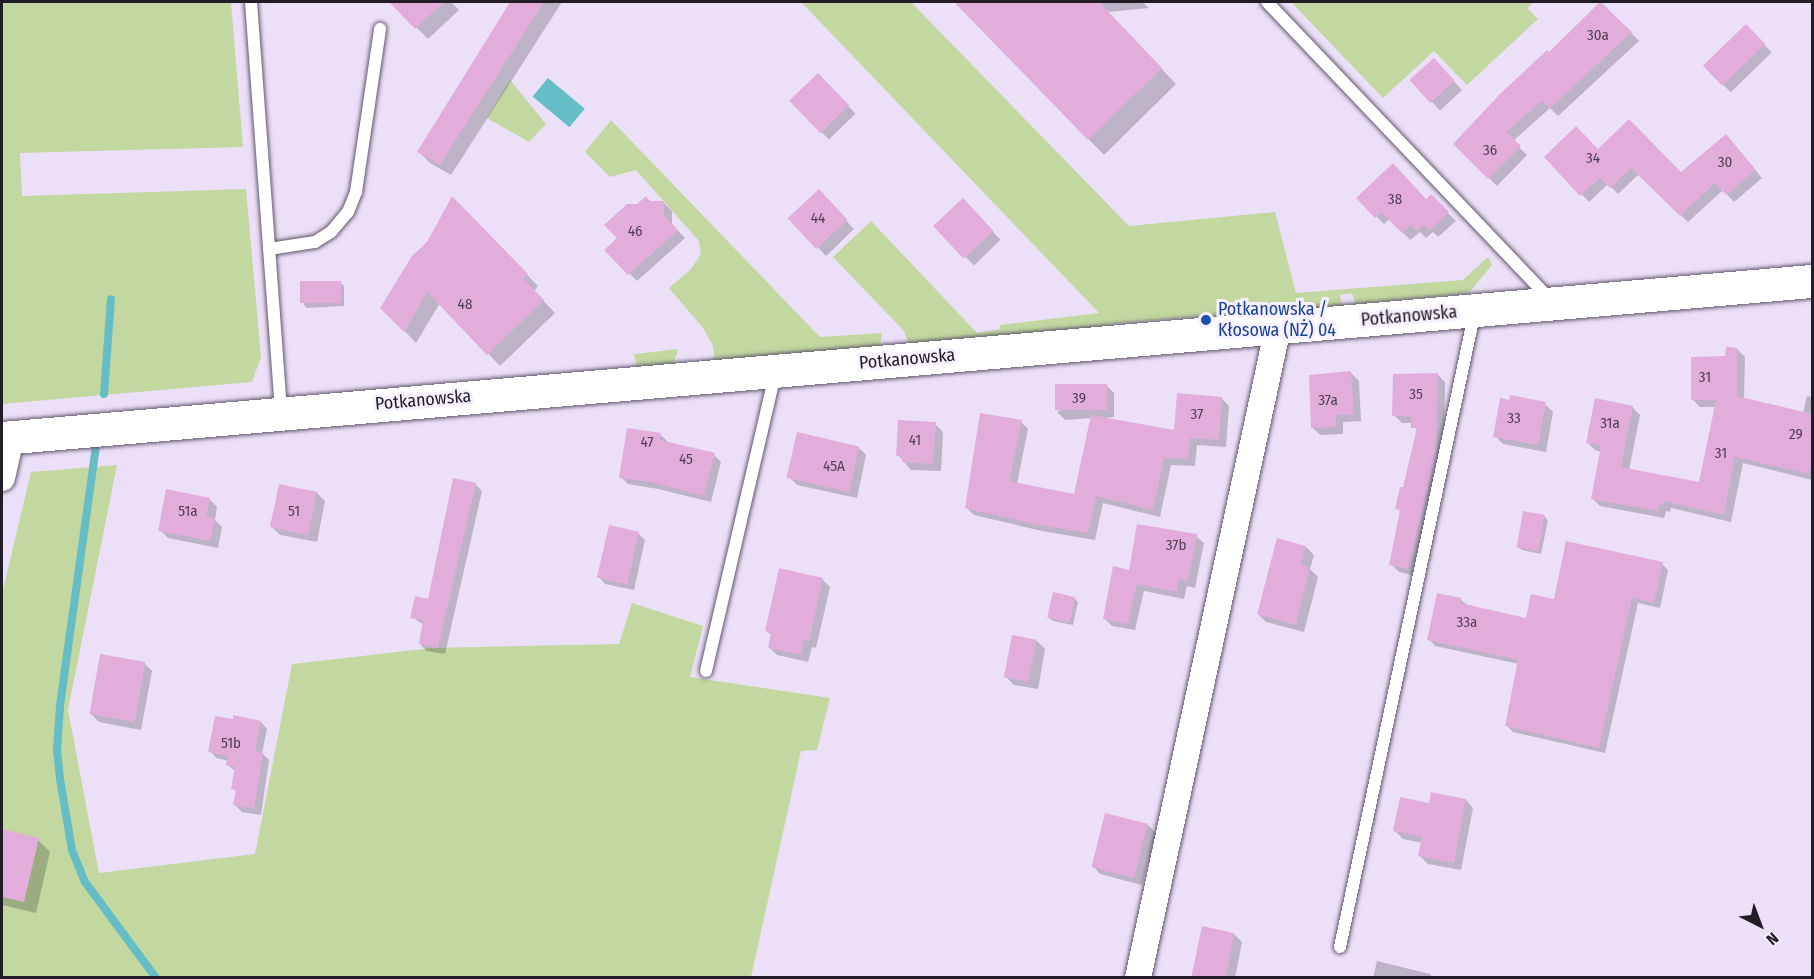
<!DOCTYPE html>
<html>
<head>
<meta charset="utf-8">
<style>
  body { margin:0 }
  #map { position:relative; width:1814px; height:979px; overflow:hidden; background:#ece0f9; font-family:"Fira Sans Condensed",sans-serif }
  div>[style] { position:absolute }
  .green>* { inset:0; background:#c2d8a0 }
  .water>* { inset:0; background:#65bdc5; transform-origin:0 0 }
  .shadow>* { inset:0; background:#0003; transform-origin:0 0 }
  .stream>* { height:8px; margin:-4px; padding:0 4px; transform-origin:4px; border-radius:4px; background:#65bdc5 }
  .building>* { inset:0; background:#e2addb; transform-origin:0 0 }
  .roads { filter:drop-shadow(0 0 2px #61576c) drop-shadow(0 0 2px #61576c) }
  .lane>* { height:12px; margin:-6px; padding:0 6px; transform-origin:6px; border-radius:6px; background:#fff }
  .street>* { height:26px; margin:-13px; padding:0 13px; transform-origin:13px; border-radius:13px; background:#fff }
  .secondary>* { height:33px; margin:-16.5px; padding:0 16.5px; transform-origin:16.5px; border-radius:16.5px; background:#fff }
  .dots>* { width:16px; height:16px; translate:-50% -50%; box-sizing:border-box; border:3px solid #f7f0ff; border-radius:50% }
  span { translate:-50% -50%; white-space:nowrap; text-align:center; line-height:1.15; -webkit-text-stroke:6px #f7f0ff; paint-order:stroke }
  .number-label { font-size:15px; color:#514052 }
  .number-label span { -webkit-text-stroke-width:0 }
  .transit-label { font-size:18px; color:#164399 }
  .left { translate:0 -50%; text-align:left }
  .street-label { font-size:18px; color:#211c25 }
  .frame { position:absolute; inset:0; border:3px solid #211c25; pointer-events:none }
  .north { position:absolute; left:1730px; top:895px; width:60px; height:60px; -webkit-text-stroke:4px #f7f0ff; paint-order:stroke; rotate:138deg; font-size:16px; font-weight:700; line-height:24px; text-align:center; color:#211c25 }
  .north::after { content:''; display:block; margin:auto; width:21px; height:27px; background:#211c25; clip-path:polygon(50% 0,100% 100%,50% 72%,0 100%) }
</style>
</head>
<body>
<div id="map">
  <div class="green">
    <div style="clip-path:polygon(2px 2px,231px 2px,243px 147px,20px 153px,22px 196px,246px 189px,261px 357px,252px 382px,2px 404px)"></div>
    <div style="clip-path:polygon(801px 2px,911px 2px,1129px 226px,1275px 212px,1296px 293px,1463px 280px,1488px 257px,1492px 265px,1469px 293px,1355px 304px,1352px 293px,1340px 295px,1343px 308px,1302px 313px,1299px 308px,1110px 324px,1110px 329px,909px 345px,904px 331px,833px 257px,871px 221px,977px 333px,1000px 329px,1000px 325px,1099px 313px)"></div>
    <div style="clip-path:polygon(1291px 2px,1534px 2px,1527px 8px,1538px 19px,1467px 85px,1434px 51px,1383px 98px)"></div>
    <div style="clip-path:polygon(510px 80px,546px 124px,529px 142px,487px 118px)"></div>
    <div style="clip-path:polygon(611px 120px,820px 337px,882px 333px,880px 348px,715px 362px,713px 346px,703px 328px,669px 288px,691px 269px,701px 254px,699px 241px,636px 170px,610px 177px,585px 152px)"></div>
    <div style="clip-path:polygon(678px 349px,673px 365px,637px 369px,634px 354px)"></div>
    <div style="clip-path:polygon(117px 465px,68px 710px,99px 873px,255px 854px,292px 664px,432px 648px,619px 644px,632px 603px,703px 626px,690px 677px,830px 698px,817px 750px,801px 751px,751px 977px,2px 978px,2px 594px,31px 472px)"></div>
  </div>
  <div class="water">
    <div style="left:548px;top:78px;width:48px;height:24px;rotate:40deg"></div>
  </div>
  <div class="shadow">
    <div style="clip-path:polygon(391px 2px,451px 2px,459px 10px,428px 39px)"></div>
    <div style="clip-path:polygon(513px 2px,562px 2px,451px 175px,430px 163px,419px 152px)"></div>
    <div style="clip-path:polygon(956px 2px,1142px 2px,1149px 8px,1108px 12px,1176px 84px,1104px 155px)"></div>
    <div style="clip-path:polygon(1601px 2px,1639px 41px,1558px 116px,1550px 108px,1513px 141px,1527px 155px,1497px 186px,1455px 144px)"></div>
    <div style="left:1746px;top:26px;width:37px;height:57px;rotate:46deg"></div>
    <div style="left:1434px;top:60px;width:41px;height:30px;rotate:47deg"></div>
    <div style="left:818px;top:75px;width:54px;height:37px;rotate:46deg"></div>
    <div style="clip-path:polygon(1733px 144px,1762px 178px,1734px 202px,1723px 190px,1688px 222px,1639px 174px,1618px 194px,1608px 184px,1589px 202px,1546px 157px,1598px 151px,1681px 174px)"></div>
    <div style="clip-path:polygon(1431px 196px,1456px 221px,1438px 237px,1433px 232px,1426px 238px,1420px 232px,1410px 240px,1390px 219px,1384px 224px,1358px 198px,1426px 200px)"></div>
    <div style="clip-path:polygon(452px 198px,538px 286px,534px 291px,555px 313px,500px 366px,440px 303px,416px 343px,382px 307px,429px 243px)"></div>
    <div style="clip-path:polygon(826px 199px,854px 229px,826px 256px,790px 219px)"></div>
    <div style="left:963px;top:201px;width:54px;height:37px;rotate:46deg"></div>
    <div style="clip-path:polygon(650px 202px,664px 203px,672px 211px,672px 224px,685px 238px,637px 281px,606px 250px,619px 238px,638px 205px)"></div>
    <div style="clip-path:polygon(340px 282px,344px 286px,344px 306px,307px 308px,303px 304px)"></div>
    <div style="clip-path:polygon(1737px 349px,1745px 357px,1744px 400px,1803px 413px,1807px 396px,1812px 397px,1812px 480px,1743px 463px,1731px 522px,1671px 508px,1670px 512px,1666px 511px,1664px 518px,1600px 506px,1592px 498px,1601px 452px,1595px 450px,1588px 443px,1632px 407px,1640px 415px,1629px 470px,1701px 484px,1716px 407px,1700px 407px,1692px 399px,1726px 358px)"></div>
    <div style="clip-path:polygon(1351px 373px,1359px 381px,1361px 421px,1343px 422px,1343px 434px,1320px 435px,1312px 427px)"></div>
    <div style="clip-path:polygon(1437px 374px,1445px 382px,1444px 462px,1416px 576px,1399px 572px,1391px 564px,1401px 512px,1397px 508px,1404px 489px,1418px 432px,1412px 423px,1402px 423px,1394px 415px)"></div>
    <div style="clip-path:polygon(1106px 385px,1114px 393px,1114px 417px,1104px 418px,1176px 432px,1221px 398px,1229px 406px,1226px 447px,1197px 445px,1195px 466px,1171px 465px,1160px 517px,1103px 503px,1095px 540px,1042px 531px,974px 515px,966px 507px,1021px 422px,1028px 429px,1017px 484px,1075px 496px,1092px 418px,1065px 420px,1057px 412px)"></div>
    <div style="clip-path:polygon(1545px 404px,1553px 412px,1546px 452px,1503px 444px,1495px 436px)"></div>
    <div style="clip-path:polygon(935px 424px,943px 432px,941px 471px,911px 470px,898px 455px)"></div>
    <div style="clip-path:polygon(661px 435px,668px 442px,714px 455px,721px 462px,711px 502px,658px 489px,628px 484px,621px 477px)"></div>
    <div style="clip-path:polygon(858px 447px,866px 455px,857px 498px,797px 485px,789px 477px)"></div>
    <div style="clip-path:polygon(475px 484px,482px 491px,445px 654px,427px 651px,420px 644px,424px 625px,412px 617px,429px 600px)"></div>
    <div style="clip-path:polygon(317px 493px,325px 501px,317px 542px,280px 535px,272px 527px)"></div>
    <div style="clip-path:polygon(209px 499px,217px 507px,215px 520px,222px 527px,218px 548px,168px 538px,160px 530px)"></div>
    <div style="clip-path:polygon(1544px 516px,1548px 520px,1541px 554px,1522px 550px,1518px 547px)"></div>
    <div style="clip-path:polygon(639px 534px,645px 540px,634px 590px,605px 584px,599px 577px)"></div>
    <div style="clip-path:polygon(1196px 536px,1204px 543px,1195px 588px,1187px 586px,1184px 599px,1144px 591px,1135px 630px,1112px 626px,1104px 618px,1130px 572px)"></div>
    <div style="clip-path:polygon(1306px 547px,1314px 555px,1310px 569px,1318px 577px,1304px 632px,1266px 622px,1258px 614px)"></div>
    <div style="clip-path:polygon(1662px 564px,1668px 570px,1660px 608px,1638px 603px,1605px 753px,1513px 732px,1507px 726px,1519px 664px,1435px 646px,1429px 639px,1460px 599px,1467px 605px,1527px 620px)"></div>
    <div style="clip-path:polygon(822px 579px,830px 587px,816px 648px,812px 647px,808px 662px,777px 655px,769px 647px,772px 636px,767px 631px)"></div>
    <div style="clip-path:polygon(1074px 598px,1078px 602px,1073px 625px,1053px 621px,1049px 618px)"></div>
    <div style="clip-path:polygon(1037px 641px,1045px 649px,1038px 689px,1014px 685px,1006px 677px)"></div>
    <div style="clip-path:polygon(144px 663px,152px 671px,141px 730px,99px 722px,91px 714px)"></div>
    <div style="clip-path:polygon(261px 722px,267px 729px,262px 753px,269px 760px,261px 815px,242px 812px,235px 805px,237px 793px,233px 788px,235px 771px,228px 765px,229px 761px,216px 758px,210px 751px)"></div>
    <div style="clip-path:polygon(1466px 800px,1473px 808px,1461px 870px,1428px 864px,1420px 856px,1423px 843px,1403px 839px,1395px 831px,1430px 805px)"></div>
    <div style="clip-path:polygon(1148px 825px,1156px 833px,1142px 885px,1100px 874px,1093px 866px)"></div>
    <div style="clip-path:polygon(2px 831px,38px 840px,50px 852px,36px 913px,2px 905px)"></div>
    <div style="clip-path:polygon(1234px 934px,1242px 942px,1235px 978px,1195px 978px)"></div>
    <div style="clip-path:polygon(1377px 961px,1430px 974px,1433px 978px,1373px 978px)"></div>
  </div>
  <div class="stream">
    <div style="left:104px;top:394px;width:95px;rotate:-85.8deg"></div>
    <div style="left:96px;top:446px;width:263px;rotate:97.9deg"></div>
    <div style="left:60px;top:707px;width:43px;rotate:94deg"></div>
    <div style="left:57px;top:750px;width:29px;rotate:84deg"></div>
    <div style="left:60px;top:779px;width:72px;rotate:80.4deg"></div>
    <div style="left:72px;top:850px;width:35px;rotate:68deg"></div>
    <div style="left:85px;top:882px;width:119px;rotate:53.5deg"></div>
  </div>
  <div class="building">
    <div style="clip-path:polygon(389px 2px,444px 2px,415px 29px)"></div>
    <div style="clip-path:polygon(510px 2px,544px 2px,440px 165px,417px 152px)"></div>
    <div style="clip-path:polygon(954px 2px,1099px 2px,1162px 68px,1088px 140px)"></div>
    <div style="clip-path:polygon(1600px 2px,1632px 32px,1549px 109px,1542px 101px,1506px 132px,1521px 146px,1488px 179px,1453px 144px,1501px 93px,1547px 50px,1549px 52px)"></div>
    <div style="left:1746px;top:24px;width:28px;height:60px;rotate:46deg"></div>
    <div style="left:1434px;top:58px;width:31px;height:33px;rotate:48deg"></div>
    <div style="left:818px;top:73px;width:45px;height:40px;rotate:46deg"></div>
    <div style="clip-path:polygon(1629px 119px,1681px 172px,1726px 134px,1756px 170px,1726px 195px,1715px 183px,1680px 216px,1631px 168px,1610px 188px,1600px 178px,1580px 196px,1544px 157px,1576px 126px,1598px 149px)"></div>
    <div style="clip-path:polygon(1393px 163px,1426px 199px,1431px 194px,1449px 212px,1429px 231px,1424px 225px,1417px 231px,1411px 225px,1402px 233px,1381px 212px,1375px 218px,1356px 198px)"></div>
    <div style="left:819px;top:189px;width:42px;height:43px;rotate:47deg"></div>
    <div style="clip-path:polygon(452px 196px,528px 274px,523px 278px,544px 300px,487px 355px,427px 292px,404px 332px,380px 308px,412px 256px,427px 242px)"></div>
    <div style="clip-path:polygon(646px 196px,650px 201px,664px 201px,664px 215px,678px 230px,628px 275px,604px 250px,617px 238px,604px 225px,627px 204px,637px 204px)"></div>
    <div style="left:963px;top:198px;width:45px;height:41px;rotate:47deg"></div>
    <div style="left:341px;top:281px;width:22px;height:41px;rotate:90deg"></div>
    <div style="clip-path:polygon(1726px 347px,1737px 348px,1737px 396px,1812px 414px,1812px 459px,1809px 474px,1735px 457px,1724px 515px,1664px 501px,1663px 505px,1659px 504px,1657px 511px,1591px 499px,1601px 446px,1586px 443px,1595px 398px,1633px 406px,1621px 467px,1699px 482px,1716px 400px,1691px 400px,1691px 357px,1725px 356px)"></div>
    <div style="clip-path:polygon(1351px 371px,1354px 414px,1336px 415px,1336px 427px,1311px 428px,1309px 375px)"></div>
    <div style="clip-path:polygon(1438px 373px,1436px 453px,1408px 569px,1389px 565px,1400px 510px,1395px 509px,1400px 487px,1403px 487px,1417px 428px,1411px 428px,1411px 416px,1392px 416px,1393px 374px)"></div>
    <div style="left:1107px;top:384px;width:26px;height:52px;rotate:90deg"></div>
    <div style="clip-path:polygon(1177px 393px,1222px 397px,1219px 440px,1190px 438px,1188px 459px,1164px 458px,1153px 510px,1096px 496px,1088px 533px,1033px 524px,965px 508px,980px 413px,1022px 420px,1009px 481px,1074px 494px,1091px 415px,1174px 430px)"></div>
    <div style="clip-path:polygon(1510px 395px,1546px 402px,1538px 445px,1493px 437px,1500px 398px,1509px 400px)"></div>
    <div style="clip-path:polygon(898px 420px,936px 422px,933px 464px,902px 462px,902px 456px,896px 456px)"></div>
    <div style="clip-path:polygon(627px 428px,661px 433px,660px 440px,715px 453px,704px 496px,650px 482px,619px 478px)"></div>
    <div style="left:797px;top:432px;width:64px;height:47px;rotate:13deg"></div>
    <div style="clip-path:polygon(453px 478px,476px 483px,438px 648px,419px 644px,423px 620px,410px 618px,415px 596px,428px 599px)"></div>
    <div style="left:279px;top:484px;width:39px;height:44px;rotate:12deg"></div>
    <div style="clip-path:polygon(166px 489px,210px 498px,206px 516px,215px 518px,210px 541px,158px 531px)"></div>
    <div style="left:1523px;top:511px;width:22px;height:37px;rotate:10deg"></div>
    <div style="clip-path:polygon(1137px 524px,1197px 534px,1188px 581px,1179px 579px,1177px 592px,1137px 584px,1128px 624px,1103px 619px,1113px 566px,1129px 570px)"></div>
    <div style="left:609px;top:525px;width:31px;height:54px;rotate:13deg"></div>
    <div style="clip-path:polygon(1277px 538px,1306px 546px,1301px 565px,1310px 567px,1296px 625px,1257px 614px)"></div>
    <div style="clip-path:polygon(1566px 541px,1663px 562px,1654px 603px,1632px 598px,1599px 748px,1505px 726px,1518px 660px,1427px 640px,1437px 593px,1461px 598px,1460px 603px,1526px 618px,1531px 594px,1554px 599px)"></div>
    <div style="clip-path:polygon(779px 568px,823px 578px,809px 641px,804px 640px,801px 655px,768px 648px,771px 633px,765px 631px)"></div>
    <div style="left:1053px;top:592px;width:23px;height:26px;rotate:13deg"></div>
    <div style="left:1012px;top:635px;width:25px;height:43px;rotate:11deg"></div>
    <div style="left:100px;top:654px;width:46px;height:61px;rotate:10deg"></div>
    <div style="clip-path:polygon(233px 715px,261px 721px,255px 751px,263px 752px,254px 809px,233px 805px,236px 790px,231px 789px,235px 767px,226px 765px,228px 756px,208px 752px,215px 716px,233px 719px)"></div>
    <div style="clip-path:polygon(1431px 792px,1466px 799px,1454px 863px,1418px 856px,1422px 837px,1393px 831px,1400px 797px,1429px 803px)"></div>
    <div style="left:1105px;top:813px;width:44px;height:56px;rotate:14deg"></div>
    <div style="clip-path:polygon(2px 829px,39px 838px,24px 902px,2px 897px)"></div>
    <div style="clip-path:polygon(1202px 926px,1234px 933px,1226px 978px,1191px 978px)"></div>
  </div>
  <div class="roads">
    <div class="lane">
      <div style="left:251px;top:2px;width:410px;rotate:85.8deg"></div>
      <div style="left:1267px;top:2px;width:409px;rotate:46.4deg"></div>
      <div style="left:269px;top:249px;width:47px;rotate:-8.7deg"></div>
      <div style="left:315px;top:242px;width:19px;rotate:-32deg"></div>
      <div style="left:331px;top:232px;width:26px;rotate:-50deg"></div>
      <div style="left:348px;top:212px;width:22px;rotate:-68deg"></div>
      <div style="left:356px;top:192px;width:165px;rotate:-81.6deg"></div>
      <div style="left:706px;top:671px;width:305px;rotate:-76.9deg"></div>
      <div style="left:1340px;top:947px;width:650px;rotate:-78.02deg"></div>
    </div>
    <div class="street">
      <div style="left:2px;top:478px;width:41px;rotate:-77.3deg"></div>
      <div style="left:1138px;top:978px;width:666px;rotate:-77.86deg"></div>
    </div>
    <div class="secondary">
      <div style="left:2px;top:438px;width:1817px;rotate:-4.96deg"></div>
    </div>
  </div>
  <div class="dots">
    <div style="left:1206px;top:320px;background:#1a4fb4"></div>
  </div>
  <div class="number-label">
    <span style="left:1598px;top:36px">30a</span>
    <span style="left:1490px;top:151px">36</span>
    <span style="left:1593px;top:159px">34</span>
    <span style="left:1725px;top:163px">30</span>
    <span style="left:1395px;top:200px">38</span>
    <span style="left:818px;top:219px">44</span>
    <span style="left:635px;top:232px">46</span>
    <span style="left:465px;top:305px">48</span>
    <span style="left:1705px;top:378px">31</span>
    <span style="left:1416px;top:395px">35</span>
    <span style="left:1079px;top:399px">39</span>
    <span style="left:1328px;top:401px">37a</span>
    <span style="left:1197px;top:415px">37</span>
    <span style="left:1514px;top:419px">33</span>
    <span style="left:1610px;top:424px">31a</span>
    <span style="left:1796px;top:435px">29</span>
    <span style="left:915px;top:441px">41</span>
    <span style="left:647px;top:443px">47</span>
    <span style="left:1721px;top:454px">31</span>
    <span style="left:686px;top:460px">45</span>
    <span style="left:834px;top:467px">45A</span>
    <span style="left:188px;top:512px">51a</span>
    <span style="left:294px;top:512px">51</span>
    <span style="left:1176px;top:546px">37b</span>
    <span style="left:1467px;top:623px">33a</span>
    <span style="left:231px;top:744px">51b</span>
  </div>
  <div class="transit-label">
    <span class="left" style="left:1218px;top:320px">Potkanowska /<br>Kłosowa (NŻ) 04</span>
  </div>
  <div class="street-label">
    <span style="left:1409px;top:316px;rotate:-5deg">Potkanowska</span>
    <span style="left:907px;top:359px;rotate:-5deg">Potkanowska</span>
    <span style="left:423px;top:400px;rotate:-5deg">Potkanowska</span>
  </div>
  <div class="frame"></div>
  <div class="north">N</div>
</div>
</body>
</html>
